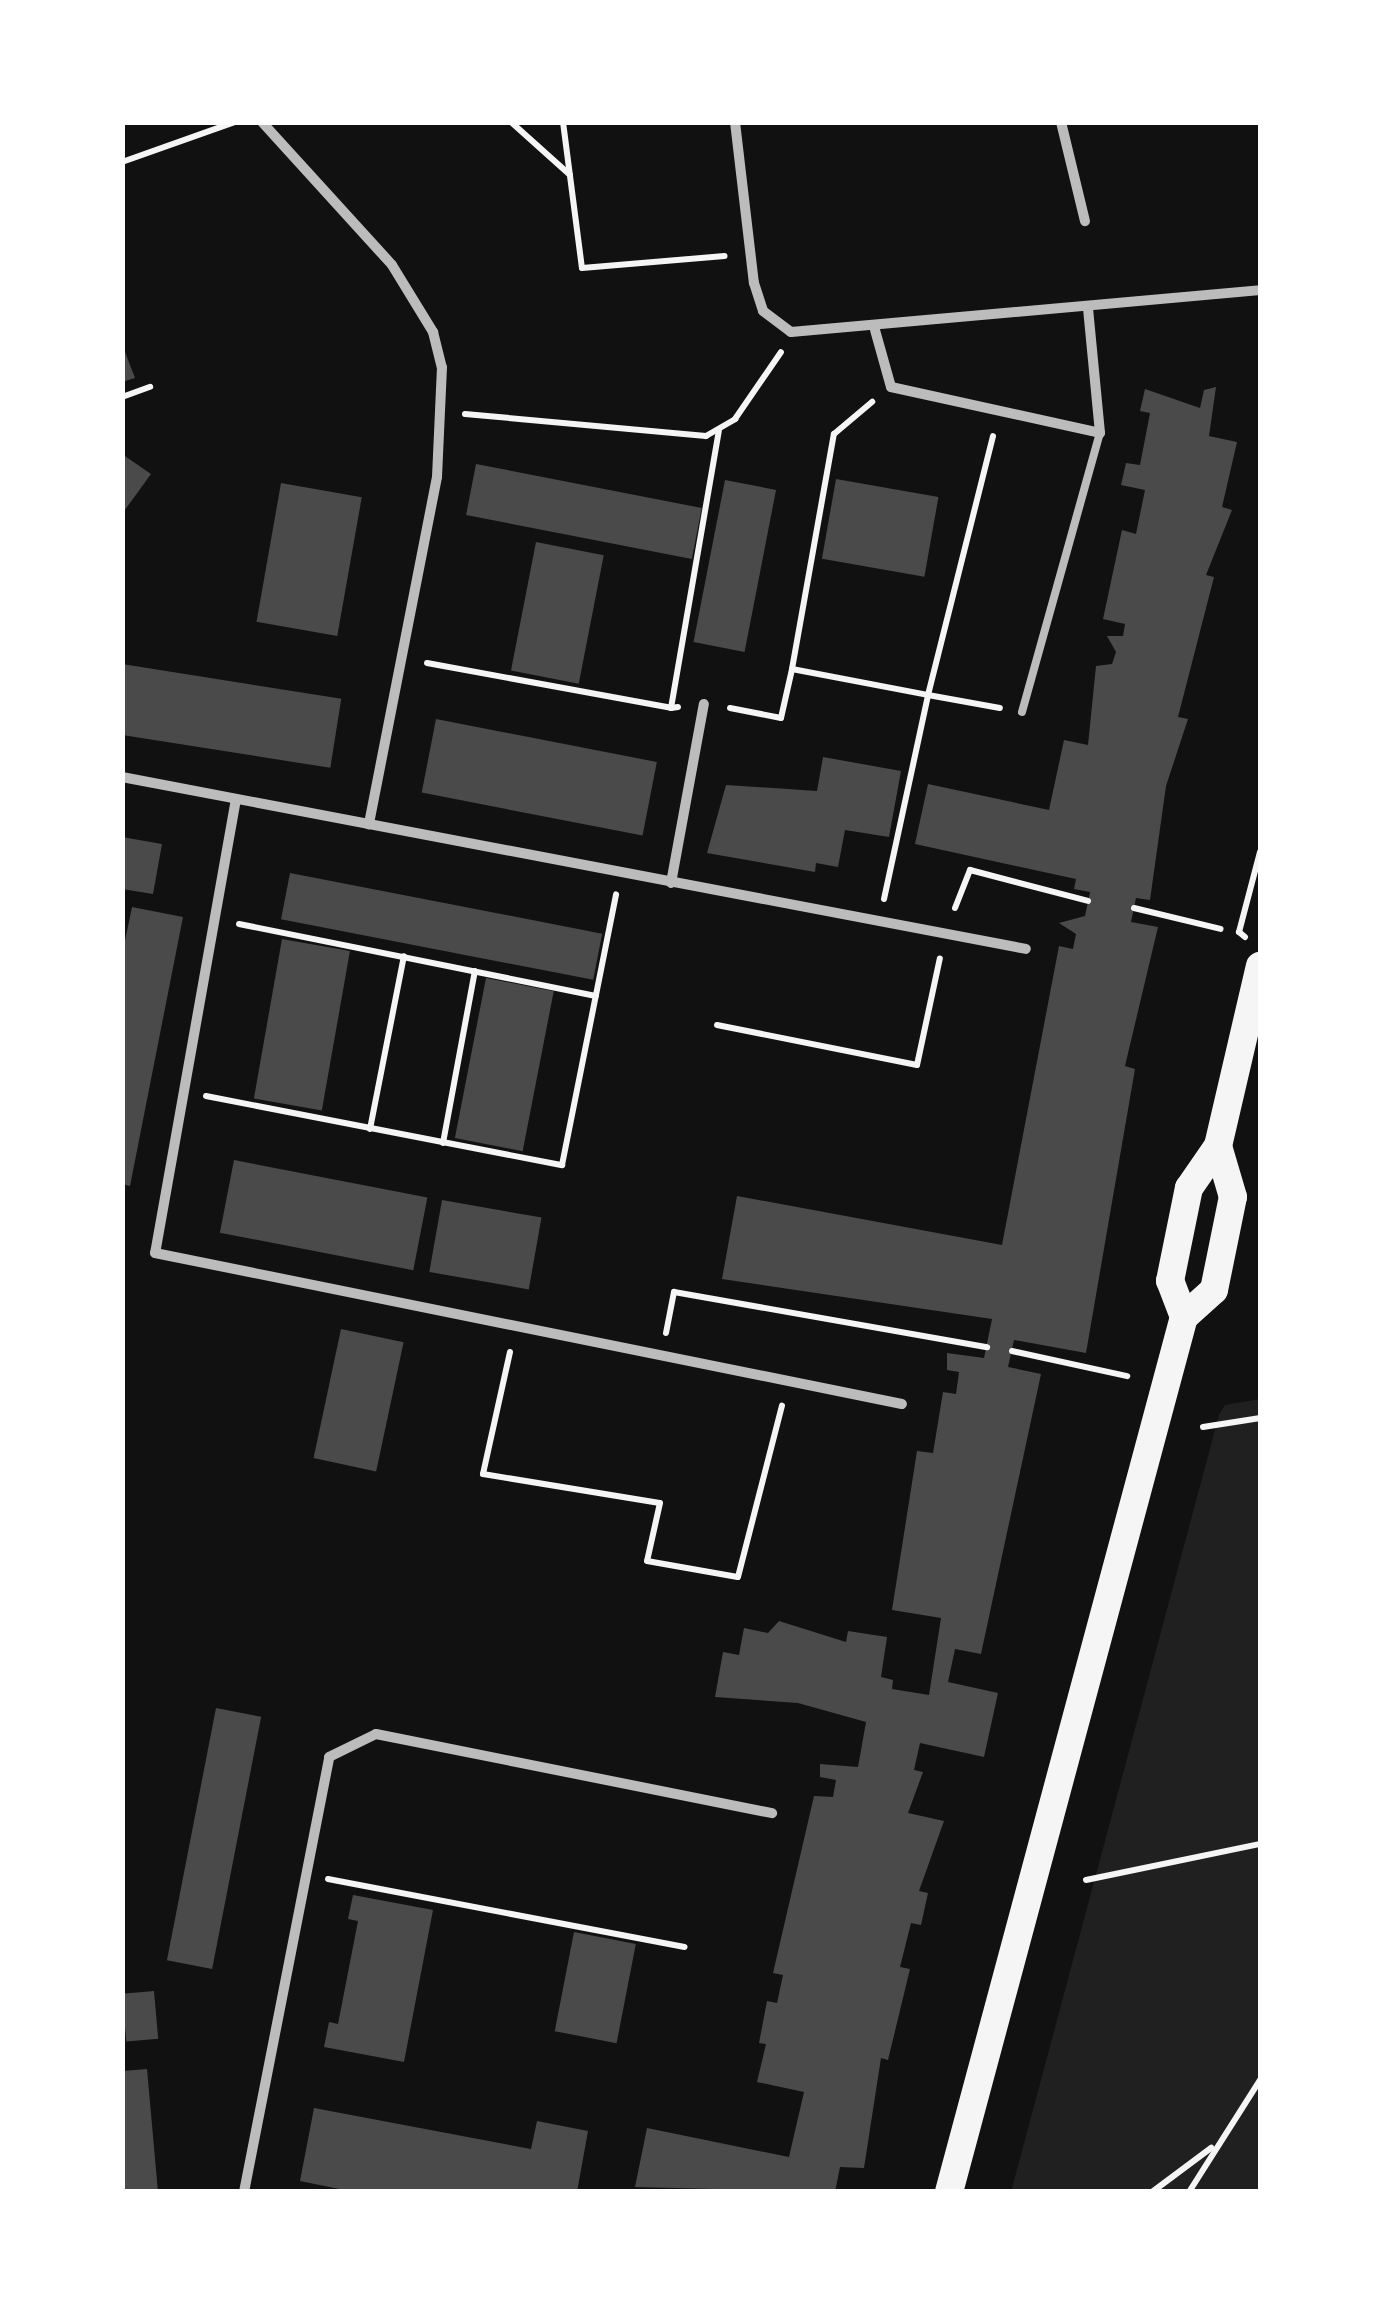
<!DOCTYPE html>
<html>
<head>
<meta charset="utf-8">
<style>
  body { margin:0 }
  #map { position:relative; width:1383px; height:2314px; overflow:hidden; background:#111; font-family:Bitter,serif }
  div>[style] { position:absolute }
  .green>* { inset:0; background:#202020 }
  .building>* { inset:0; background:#4a4a4a; transform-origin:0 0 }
  .path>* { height:6px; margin:-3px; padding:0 3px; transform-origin:3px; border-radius:3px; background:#f5f5f5 }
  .service>* { height:8px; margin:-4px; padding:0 4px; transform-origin:4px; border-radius:4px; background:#bcbcbc }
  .minor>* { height:10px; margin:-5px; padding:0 5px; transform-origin:5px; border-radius:5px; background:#bcbcbc }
  .trunk>* { height:28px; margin:-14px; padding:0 14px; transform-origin:14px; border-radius:14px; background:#f5f5f5 }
  span { translate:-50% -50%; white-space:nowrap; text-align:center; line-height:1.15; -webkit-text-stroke:10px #fff; paint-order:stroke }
  .frame { position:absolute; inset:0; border:125px solid #fff; pointer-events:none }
</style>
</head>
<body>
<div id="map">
  <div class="green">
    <div style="clip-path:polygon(1260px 1399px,1260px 2191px,1011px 2192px,1219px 1415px,1225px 1405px)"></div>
  </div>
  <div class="building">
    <div style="clip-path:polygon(122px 344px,135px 378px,122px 382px)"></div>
    <div style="clip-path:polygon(1216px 387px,1209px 436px,1237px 442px,1222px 507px,1232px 510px,1206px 575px,1214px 577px,1178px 717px,1188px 719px,1166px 786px,1150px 900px,1136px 898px,1131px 922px,1158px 927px,1125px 1066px,1135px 1069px,1086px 1353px,1014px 1340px,1008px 1367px,1041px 1374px,981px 1654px,955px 1649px,948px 1682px,998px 1693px,984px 1757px,920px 1743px,914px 1770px,923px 1772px,908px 1813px,944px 1821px,919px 1891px,928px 1893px,921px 1925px,911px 1923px,900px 1967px,910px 1969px,888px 2060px,881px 2058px,864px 2168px,840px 2167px,835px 2192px,635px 2187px,647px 2128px,789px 2157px,804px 2092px,757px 2082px,766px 2044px,759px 2043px,767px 2001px,777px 2003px,783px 1975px,773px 1973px,814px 1796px,833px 1797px,836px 1780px,820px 1777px,820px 1764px,858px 1767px,866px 1722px,798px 1703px,715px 1697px,723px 1652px,739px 1655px,744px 1628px,768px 1633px,779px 1621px,846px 1642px,848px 1631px,887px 1637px,881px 1677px,893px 1680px,892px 1689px,929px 1695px,941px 1618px,892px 1610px,917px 1451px,933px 1453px,943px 1392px,956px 1394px,959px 1372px,947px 1370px,947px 1353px,984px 1358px,992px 1319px,722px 1279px,737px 1196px,1002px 1245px,1059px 946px,1073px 949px,1076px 934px,1059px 923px,1085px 916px,1090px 892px,1074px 889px,1076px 879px,915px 844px,928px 784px,1049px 810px,1064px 740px,1088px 745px,1096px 666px,1112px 664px,1116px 652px,1107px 636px,1123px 636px,1125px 624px,1103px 619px,1122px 530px,1136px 534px,1145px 490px,1121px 485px,1126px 463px,1140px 465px,1150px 413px,1140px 411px,1145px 389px,1200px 408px,1204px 390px)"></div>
    <div style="clip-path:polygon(122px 454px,151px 474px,122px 514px)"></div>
    <div style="left:476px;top:464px;width:230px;height:52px;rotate:11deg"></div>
    <div style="left:836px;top:479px;width:104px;height:81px;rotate:10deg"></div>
    <div style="left:725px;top:480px;width:52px;height:165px;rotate:11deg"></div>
    <div style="left:281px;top:483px;width:82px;height:141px;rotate:10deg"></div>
    <div style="left:536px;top:542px;width:69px;height:131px;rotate:11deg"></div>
    <div style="left:122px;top:664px;width:222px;height:70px;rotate:9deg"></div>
    <div style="left:436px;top:719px;width:225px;height:75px;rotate:11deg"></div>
    <div style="clip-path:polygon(823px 757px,901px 771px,889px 837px,845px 830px,838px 867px,816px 863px,815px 872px,707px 853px,726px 785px,817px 791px)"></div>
    <div style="clip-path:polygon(122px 837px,162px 844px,153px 894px,122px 889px)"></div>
    <div style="left:290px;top:873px;width:318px;height:47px;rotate:11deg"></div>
    <div style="clip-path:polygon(132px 907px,183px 917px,130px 1186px,122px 1184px,122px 955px)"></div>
    <div style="left:282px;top:939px;width:69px;height:162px;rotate:10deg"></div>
    <div style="left:486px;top:978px;width:69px;height:163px;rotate:11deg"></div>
    <div style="left:234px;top:1160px;width:197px;height:74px;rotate:11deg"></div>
    <div style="left:442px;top:1200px;width:101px;height:73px;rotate:10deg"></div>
    <div style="left:341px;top:1329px;width:64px;height:132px;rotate:12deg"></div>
    <div style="left:216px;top:1708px;width:46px;height:257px;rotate:11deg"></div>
    <div style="clip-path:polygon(353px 1895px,433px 1910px,404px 2062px,324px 2047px,329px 2022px,338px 2024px,358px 1921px,348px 1919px)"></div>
    <div style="left:574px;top:1932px;width:63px;height:101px;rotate:11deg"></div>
    <div style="left:154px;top:1991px;width:48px;height:32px;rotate:85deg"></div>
    <div style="clip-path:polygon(147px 2069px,158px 2192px,122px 2192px,122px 2071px)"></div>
    <div style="clip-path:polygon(314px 2108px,531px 2149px,537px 2121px,588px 2131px,577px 2192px,354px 2192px,300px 2181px)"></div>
  </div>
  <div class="path">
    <div style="left:511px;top:122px;width:79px;rotate:41.9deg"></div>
    <div style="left:563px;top:122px;width:147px;rotate:82.6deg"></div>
    <div style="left:582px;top:268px;width:143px;rotate:-4.8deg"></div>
    <div style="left:122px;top:162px;width:120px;rotate:-19.5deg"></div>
    <div style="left:122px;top:397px;width:30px;rotate:-20deg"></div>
    <div style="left:465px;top:414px;width:242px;rotate:5.2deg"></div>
    <div style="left:706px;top:436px;width:34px;rotate:-30deg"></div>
    <div style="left:735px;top:419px;width:81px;rotate:-55.5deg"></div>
    <div style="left:427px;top:663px;width:248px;rotate:10.4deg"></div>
    <div style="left:792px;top:669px;width:239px;rotate:-79.9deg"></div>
    <div style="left:834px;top:434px;width:50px;rotate:-40.1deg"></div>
    <div style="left:678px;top:707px;width:7px;rotate:172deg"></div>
    <div style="left:671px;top:708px;width:281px;rotate:-80.2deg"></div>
    <div style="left:730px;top:708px;width:52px;rotate:11.1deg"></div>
    <div style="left:781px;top:718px;width:50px;rotate:-77.3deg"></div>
    <div style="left:792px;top:669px;width:138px;rotate:10.8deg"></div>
    <div style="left:928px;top:695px;width:267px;rotate:-75.9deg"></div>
    <div style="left:884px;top:899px;width:209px;rotate:-77.8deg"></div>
    <div style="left:928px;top:695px;width:73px;rotate:10.2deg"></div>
    <div style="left:955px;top:908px;width:41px;rotate:-68.5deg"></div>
    <div style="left:970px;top:870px;width:122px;rotate:14.7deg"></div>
    <div style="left:1134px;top:908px;width:89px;rotate:13.6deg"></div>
    <div style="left:239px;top:924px;width:364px;rotate:11.4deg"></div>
    <div style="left:1245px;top:937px;width:8px;rotate:-140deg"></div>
    <div style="left:1239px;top:932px;width:83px;rotate:-75.3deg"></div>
    <div style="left:717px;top:1025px;width:204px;rotate:11.3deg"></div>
    <div style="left:917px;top:1065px;width:109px;rotate:-77.9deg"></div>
    <div style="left:206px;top:1096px;width:363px;rotate:11deg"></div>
    <div style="left:562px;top:1165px;width:276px;rotate:-78.7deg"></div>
    <div style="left:370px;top:1129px;width:176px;rotate:-78.9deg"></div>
    <div style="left:443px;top:1143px;width:175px;rotate:-79.5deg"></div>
    <div style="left:666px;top:1333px;width:42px;rotate:-79deg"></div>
    <div style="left:674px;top:1292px;width:318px;rotate:10deg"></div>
    <div style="left:1012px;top:1351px;width:118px;rotate:12.3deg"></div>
    <div style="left:510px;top:1352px;width:125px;rotate:102.5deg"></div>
    <div style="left:483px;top:1474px;width:179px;rotate:9.3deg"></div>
    <div style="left:660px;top:1503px;width:59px;rotate:102.6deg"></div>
    <div style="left:647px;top:1561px;width:92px;rotate:10deg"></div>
    <div style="left:738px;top:1577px;width:177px;rotate:-75.6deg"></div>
    <div style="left:1203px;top:1427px;width:58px;rotate:-9deg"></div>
    <div style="left:328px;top:1879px;width:363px;rotate:10.8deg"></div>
    <div style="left:1086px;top:1880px;width:178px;rotate:-11.7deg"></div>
    <div style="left:1152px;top:2192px;width:74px;rotate:-36.7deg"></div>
    <div style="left:1189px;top:2192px;width:133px;rotate:-57.6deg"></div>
  </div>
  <div class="service">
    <div style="left:1022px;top:712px;width:290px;rotate:-74.4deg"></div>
  </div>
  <div class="minor">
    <div style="left:262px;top:122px;width:193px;rotate:47.7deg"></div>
    <div style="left:392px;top:265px;width:79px;rotate:58.5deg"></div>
    <div style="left:433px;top:332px;width:36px;rotate:76deg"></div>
    <div style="left:442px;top:367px;width:110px;rotate:92.6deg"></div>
    <div style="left:437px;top:477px;width:354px;rotate:101.1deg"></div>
    <div style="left:735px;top:122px;width:162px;rotate:83.3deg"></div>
    <div style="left:754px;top:283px;width:29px;rotate:72deg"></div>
    <div style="left:763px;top:311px;width:35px;rotate:37deg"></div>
    <div style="left:791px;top:332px;width:471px;rotate:-5.1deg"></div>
    <div style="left:1061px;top:122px;width:102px;rotate:76.4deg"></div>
    <div style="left:875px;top:330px;width:59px;rotate:74.3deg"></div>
    <div style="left:891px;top:387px;width:214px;rotate:12.4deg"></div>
    <div style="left:1100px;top:433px;width:126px;rotate:-95.5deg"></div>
    <div style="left:122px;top:777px;width:920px;rotate:10.77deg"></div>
    <div style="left:236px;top:799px;width:461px;rotate:100.1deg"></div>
    <div style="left:155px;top:1253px;width:762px;rotate:11.43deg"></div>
    <div style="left:671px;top:883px;width:182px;rotate:-79.6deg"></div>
    <div style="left:244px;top:2192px;width:443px;rotate:-78.9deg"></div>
    <div style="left:329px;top:1757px;width:52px;rotate:-26.1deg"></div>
    <div style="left:376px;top:1734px;width:404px;rotate:11.3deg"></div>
  </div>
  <div class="trunk">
    <div style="left:1184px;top:1317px;width:39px;rotate:-111deg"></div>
    <div style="left:1170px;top:1281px;width:95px;rotate:-78.5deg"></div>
    <div style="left:1189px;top:1188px;width:51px;rotate:-55.4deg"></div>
    <div style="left:1218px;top:1146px;width:185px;rotate:-76.9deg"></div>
    <div style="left:949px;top:2192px;width:906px;rotate:-74.97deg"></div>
    <div style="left:1184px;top:1317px;width:40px;rotate:-42deg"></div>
    <div style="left:1214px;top:1290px;width:95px;rotate:-78.5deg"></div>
    <div style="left:1233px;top:1197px;width:53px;rotate:-106.4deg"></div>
  </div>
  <div class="frame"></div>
</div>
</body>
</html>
